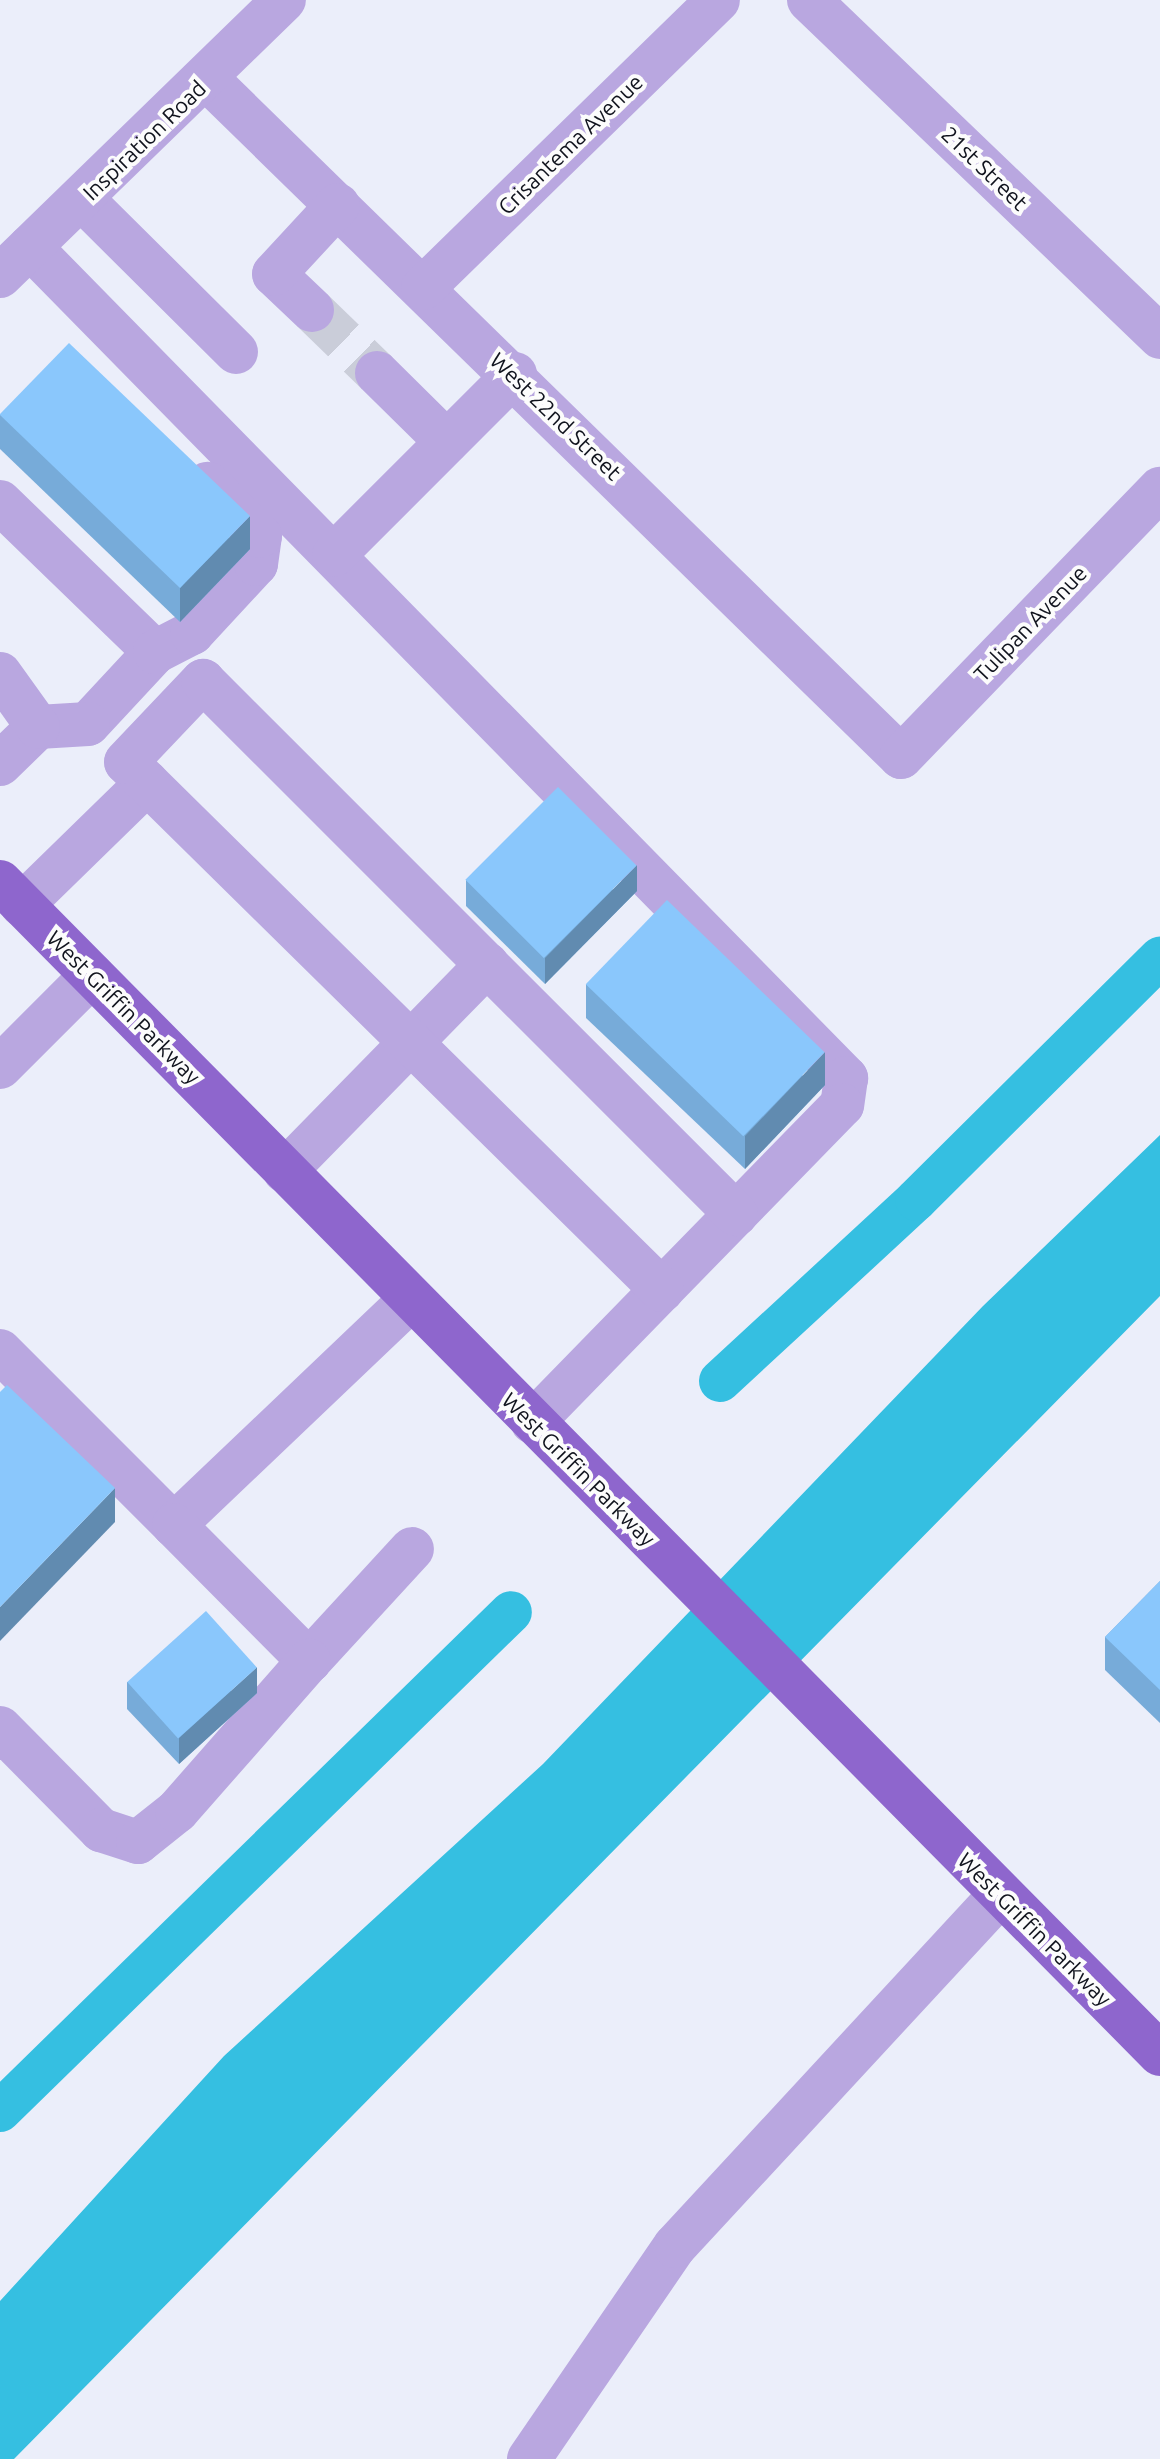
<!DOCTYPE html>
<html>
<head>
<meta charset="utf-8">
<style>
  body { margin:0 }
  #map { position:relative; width:1160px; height:2459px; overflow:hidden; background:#ebeefa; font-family:Ubuntu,sans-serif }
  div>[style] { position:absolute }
  .water>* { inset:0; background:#35bfe1 }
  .canal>* { height:42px; margin:-21px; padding:0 21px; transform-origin:21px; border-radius:21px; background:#35bfe1 }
  .minor-tunnel>* { height:44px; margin-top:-22px; transform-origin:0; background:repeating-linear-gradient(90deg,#cacdd9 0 44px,transparent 0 66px) }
  .minor>* { height:44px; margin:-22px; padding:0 22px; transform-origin:22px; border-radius:22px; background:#b9a7e0 }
  .major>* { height:44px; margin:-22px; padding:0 22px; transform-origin:22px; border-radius:22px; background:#8e66cd }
  .wall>* { inset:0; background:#77abd9 }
  .shaded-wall>* { inset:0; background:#618bb0 }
  .building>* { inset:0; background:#8ac7fc; transform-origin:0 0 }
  span { translate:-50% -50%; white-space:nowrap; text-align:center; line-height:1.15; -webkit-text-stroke:8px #fcfcfc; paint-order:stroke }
  .street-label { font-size:22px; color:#10131d }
</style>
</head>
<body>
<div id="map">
  <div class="water">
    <div style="clip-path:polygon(1160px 1135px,1160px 1296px,14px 2459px,0 2459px,0 2301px,224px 2056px,543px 1764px,983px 1306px)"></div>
  </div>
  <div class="canal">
    <div style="left:720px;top:1381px;width:267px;rotate:-42.7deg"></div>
    <div style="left:916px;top:1200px;width:344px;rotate:-44.8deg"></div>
    <div style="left:0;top:2111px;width:714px;rotate:-44.32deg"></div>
  </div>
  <div class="minor-tunnel">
    <div style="left:312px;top:310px;width:91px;rotate:44.1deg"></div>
  </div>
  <div class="minor">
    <div style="left:809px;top:0;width:487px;rotate:43.8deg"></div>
    <div style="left:207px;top:79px;width:970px;rotate:44.33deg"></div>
    <div style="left:901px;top:757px;width:373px;rotate:-46deg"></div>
    <div style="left:82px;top:199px;width:217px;rotate:44.8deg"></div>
    <div style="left:30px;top:247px;width:1165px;rotate:45.52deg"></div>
    <div style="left:846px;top:1078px;width:27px;rotate:98deg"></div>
    <div style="left:842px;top:1105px;width:443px;rotate:134.3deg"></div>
    <div style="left:0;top:276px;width:396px;rotate:-44.2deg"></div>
    <div style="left:423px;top:288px;width:412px;rotate:-44.3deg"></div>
    <div style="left:312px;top:310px;width:52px;rotate:-136.5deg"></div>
    <div style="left:274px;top:274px;width:94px;rotate:-47.2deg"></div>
    <div style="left:377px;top:373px;width:98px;rotate:44.6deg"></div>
    <div style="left:0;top:502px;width:216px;rotate:44.1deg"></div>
    <div style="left:155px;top:652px;width:98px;rotate:132.9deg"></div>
    <div style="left:88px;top:724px;width:50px;rotate:176.6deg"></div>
    <div style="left:38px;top:727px;width:53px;rotate:135.8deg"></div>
    <div style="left:334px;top:555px;width:256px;rotate:-45deg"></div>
    <div style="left:155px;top:652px;width:42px;rotate:-27.2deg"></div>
    <div style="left:192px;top:633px;width:94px;rotate:-47.2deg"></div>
    <div style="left:256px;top:564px;width:28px;rotate:-82deg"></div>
    <div style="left:260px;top:536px;width:74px;rotate:-135deg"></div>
    <div style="left:0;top:674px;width:65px;rotate:54.4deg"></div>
    <div style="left:22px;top:905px;width:175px;rotate:-44.3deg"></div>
    <div style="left:0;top:1067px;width:130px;rotate:-45deg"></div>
    <div style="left:285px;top:1171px;width:289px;rotate:-45.6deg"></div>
    <div style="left:662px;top:1290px;width:752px;rotate:-135.43deg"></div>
    <div style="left:126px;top:762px;width:112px;rotate:-46.5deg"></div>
    <div style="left:203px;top:681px;width:754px;rotate:45deg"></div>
    <div style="left:0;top:1351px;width:246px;rotate:45deg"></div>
    <div style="left:174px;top:1525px;width:327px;rotate:-43.6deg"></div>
    <div style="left:174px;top:1525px;width:192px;rotate:45.2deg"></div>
    <div style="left:309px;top:1661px;width:152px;rotate:-47.4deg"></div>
    <div style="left:0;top:1728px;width:144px;rotate:45.3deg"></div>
    <div style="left:101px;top:1830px;width:39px;rotate:18deg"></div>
    <div style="left:138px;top:1842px;width:50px;rotate:-38.5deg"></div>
    <div style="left:177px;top:1811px;width:200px;rotate:-48.7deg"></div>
    <div style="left:529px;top:2459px;width:258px;rotate:-55.6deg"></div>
    <div style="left:675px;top:2246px;width:478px;rotate:-47.2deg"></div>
  </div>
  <div class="major">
    <div style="left:0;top:882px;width:1649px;rotate:45.29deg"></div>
  </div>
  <div class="wall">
    <div style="clip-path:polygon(0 414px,250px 549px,180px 622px,0 449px)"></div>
    <div style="clip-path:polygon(466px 880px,637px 891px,545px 984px,466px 906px)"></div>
    <div style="clip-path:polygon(586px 984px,825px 1085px,745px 1169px,586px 1018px)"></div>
    <div style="clip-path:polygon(1160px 1581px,1160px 1723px,1105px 1670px,1105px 1637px)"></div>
    <div style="clip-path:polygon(127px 1682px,257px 1693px,179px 1764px,127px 1709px)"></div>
  </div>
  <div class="shaded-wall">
    <div style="clip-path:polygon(250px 516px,250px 549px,180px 622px,180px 588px)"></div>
    <div style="clip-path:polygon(637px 865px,637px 891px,545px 984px,545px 958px)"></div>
    <div style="clip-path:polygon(825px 1052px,825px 1085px,745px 1169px,745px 1136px)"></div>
    <div style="clip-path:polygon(115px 1488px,115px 1522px,0 1641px,0 1607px)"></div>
    <div style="clip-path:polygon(257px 1667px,257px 1693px,179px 1764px,179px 1738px)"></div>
  </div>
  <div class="building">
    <div style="clip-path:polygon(69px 343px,250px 516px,180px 588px,0 415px,0 414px)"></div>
    <div style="left:558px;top:787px;width:111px;height:131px;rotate:45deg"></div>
    <div style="left:667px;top:900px;width:219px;height:117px;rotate:44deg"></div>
    <div style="clip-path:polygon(7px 1385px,115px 1488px,0 1607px,0 1392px)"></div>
    <div style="clip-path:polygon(1160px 1581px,1160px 1690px,1105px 1637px)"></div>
    <div style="left:206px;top:1611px;width:76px;height:106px;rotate:48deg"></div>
  </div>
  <div class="street-label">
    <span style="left:144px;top:140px;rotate:-44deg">Inspiration Road</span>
    <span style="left:570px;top:144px;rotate:-44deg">Crisantema Avenue</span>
    <span style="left:985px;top:168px;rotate:44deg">21st Street</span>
    <span style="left:556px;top:416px;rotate:44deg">West 22nd Street</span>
    <span style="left:1030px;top:623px;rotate:-46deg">Tulipan Avenue</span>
    <span style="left:124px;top:1007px;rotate:45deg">West Griffin Parkway</span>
    <span style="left:579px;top:1469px;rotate:45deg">West Griffin Parkway</span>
    <span style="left:1035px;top:1929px;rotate:45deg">West Griffin Parkway</span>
  </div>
</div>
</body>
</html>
